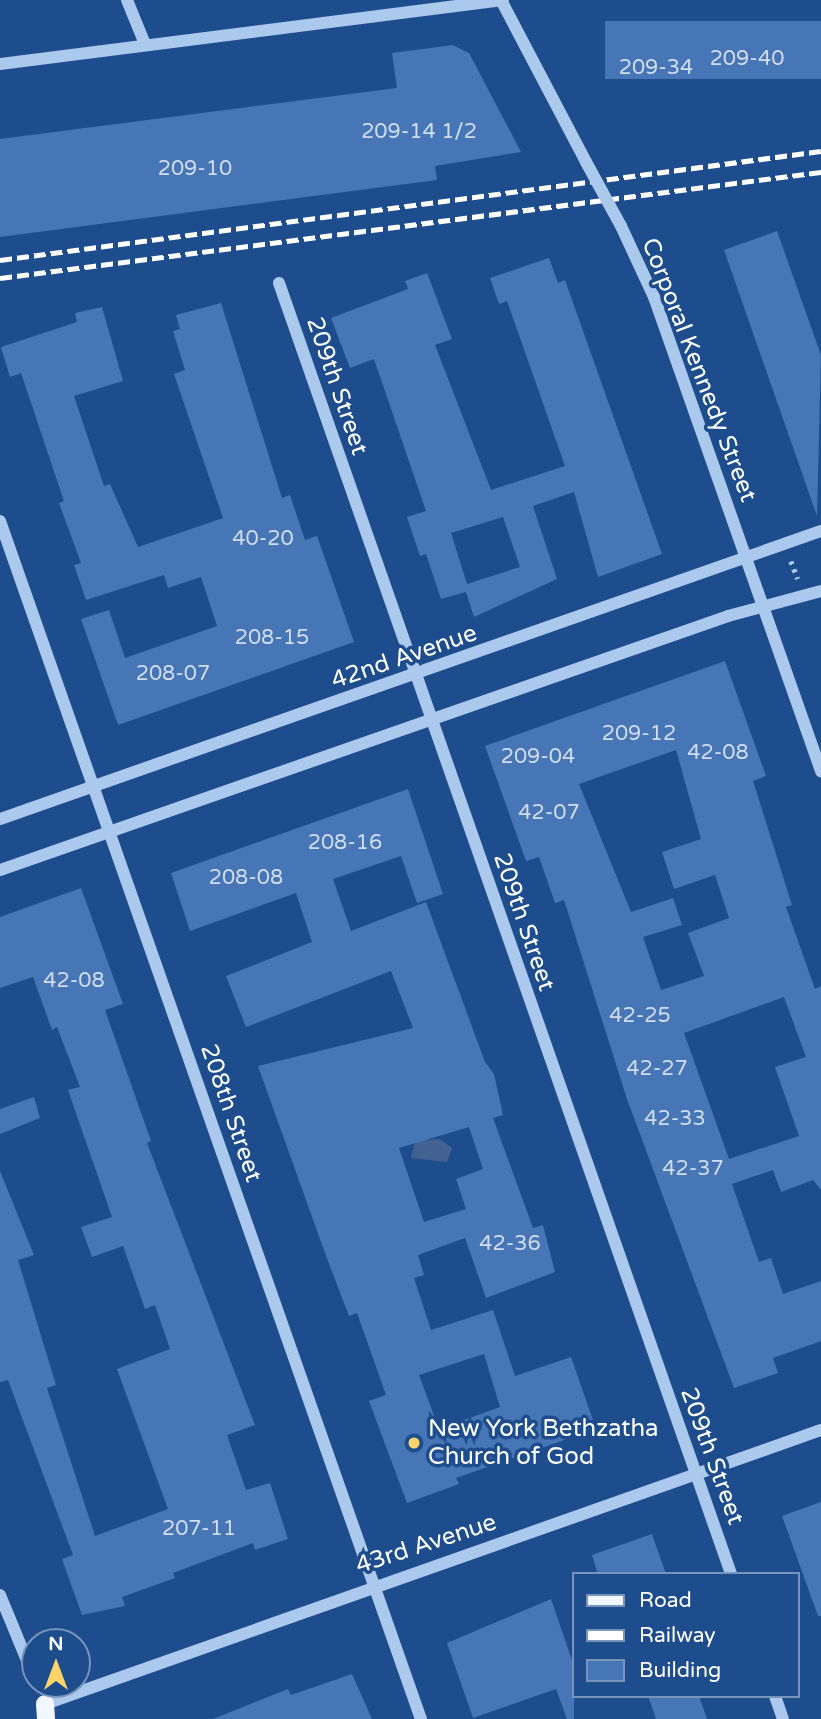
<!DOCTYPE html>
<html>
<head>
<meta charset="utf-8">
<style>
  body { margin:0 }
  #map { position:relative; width:821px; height:1719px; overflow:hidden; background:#1e4d8d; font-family:"Varela Round",sans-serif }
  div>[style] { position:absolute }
  .water>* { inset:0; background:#426392 }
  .building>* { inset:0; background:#4676b5; transform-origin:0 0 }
  .path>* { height:4.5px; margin-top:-2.25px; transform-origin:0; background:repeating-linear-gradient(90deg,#abc8ed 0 3.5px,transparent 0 8.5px) }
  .minor>* { height:12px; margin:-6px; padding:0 6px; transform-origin:6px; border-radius:6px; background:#abc8ed }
  .major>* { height:18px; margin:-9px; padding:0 9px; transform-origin:9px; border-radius:9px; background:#f1f6ff }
  .rail>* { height:5px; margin-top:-2.5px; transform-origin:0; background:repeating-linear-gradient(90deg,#fff 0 12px,transparent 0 17px) }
  .minor-bridge>* { height:12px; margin:-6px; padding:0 6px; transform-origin:6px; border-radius:6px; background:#abc8ed }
  .dots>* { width:19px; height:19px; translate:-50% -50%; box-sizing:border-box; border:4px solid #1e4d8d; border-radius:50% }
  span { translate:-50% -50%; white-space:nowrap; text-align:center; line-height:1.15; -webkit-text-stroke:7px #1e4d8d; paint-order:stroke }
  .number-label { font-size:21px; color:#d1ddec }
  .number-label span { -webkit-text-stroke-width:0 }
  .street-label { font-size:24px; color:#fff }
  .poi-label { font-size:24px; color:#fff }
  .left { translate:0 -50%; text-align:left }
  .legend { position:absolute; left:572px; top:1572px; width:228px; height:126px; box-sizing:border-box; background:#1e4d8d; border:2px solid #7894bb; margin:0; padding:9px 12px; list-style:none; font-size:21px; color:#fff }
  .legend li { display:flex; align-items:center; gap:14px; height:35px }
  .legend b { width:35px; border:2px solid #7894bb }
  .north { position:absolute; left:21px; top:1628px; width:70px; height:70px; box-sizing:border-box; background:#1e4d8d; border:2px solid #7894bb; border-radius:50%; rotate:0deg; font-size:19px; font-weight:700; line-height:28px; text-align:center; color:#fff }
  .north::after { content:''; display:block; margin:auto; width:24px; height:32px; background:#fcd46a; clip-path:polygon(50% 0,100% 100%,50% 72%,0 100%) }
</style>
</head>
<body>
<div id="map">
  <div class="water">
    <div style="clip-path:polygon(440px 1139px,452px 1148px,447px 1162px,411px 1158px,415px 1141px)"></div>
  </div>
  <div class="building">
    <div style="left:821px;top:21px;width:58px;height:216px;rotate:90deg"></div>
    <div style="clip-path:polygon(453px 45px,469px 53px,521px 152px,435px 166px,437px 180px,0 237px,0 139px,397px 88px,392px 53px)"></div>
    <div style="clip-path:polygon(777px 231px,821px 355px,817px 516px,724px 250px)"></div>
    <div style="clip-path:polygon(evenodd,549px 258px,558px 283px,565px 280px,662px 554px,598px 577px,574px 492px,533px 506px,557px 579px,474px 617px,466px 592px,441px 599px,426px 554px,420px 556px,407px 517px,426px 511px,374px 359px,350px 368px,331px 318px,408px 289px,405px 281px,427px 273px,452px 339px,435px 345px,491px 490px,565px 466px,507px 301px,499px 304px,490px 278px,549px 258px,503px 517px,520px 567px,467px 584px,451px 533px,503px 517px)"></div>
    <div style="clip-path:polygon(221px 303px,282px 498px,290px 495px,305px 540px,317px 536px,354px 642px,118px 725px,81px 619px,109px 610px,125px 658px,217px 626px,201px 577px,168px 588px,164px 575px,86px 600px,74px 565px,81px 563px,59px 503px,64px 501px,21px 373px,10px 377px,1px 347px,77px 322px,75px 313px,102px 307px,123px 381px,74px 396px,104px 486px,110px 484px,138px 547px,223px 518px,174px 374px,185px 370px,173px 331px,180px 329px,176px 315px)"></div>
    <div style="clip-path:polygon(evenodd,725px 661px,766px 776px,753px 781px,792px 905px,786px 907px,815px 989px,821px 986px,821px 1190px,813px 1180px,781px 1192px,773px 1170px,732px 1184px,759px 1262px,771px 1258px,783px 1294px,821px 1281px,821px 1341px,773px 1358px,778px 1373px,734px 1388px,627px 1099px,564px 900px,555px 903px,539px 857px,526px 861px,485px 746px,725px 661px,676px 750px,701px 839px,662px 852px,674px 889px,715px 875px,729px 918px,688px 933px,704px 976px,661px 990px,643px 937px,682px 925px,673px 898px,631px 912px,579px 784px,676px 750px,725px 661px,784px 997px,806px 1057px,775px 1067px,799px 1136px,729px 1159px,684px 1033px,784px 997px)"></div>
    <div style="clip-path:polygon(evenodd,408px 789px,443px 894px,417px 903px,401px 856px,333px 879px,351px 931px,426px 902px,485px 1062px,494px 1074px,503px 1115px,493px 1118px,533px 1228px,543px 1225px,555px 1272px,486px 1298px,465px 1238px,418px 1255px,424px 1275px,414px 1278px,431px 1330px,493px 1310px,515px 1376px,571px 1357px,596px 1429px,456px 1478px,459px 1484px,407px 1503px,369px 1401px,386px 1395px,357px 1313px,349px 1316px,325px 1253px,258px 1066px,413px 1028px,391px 971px,246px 1027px,226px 976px,312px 942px,296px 893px,190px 931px,171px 873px,408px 789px,469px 1127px,483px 1169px,456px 1179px,466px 1209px,424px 1222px,399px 1148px,469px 1127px,408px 789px,484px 1354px,500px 1407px,439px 1429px,419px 1375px,484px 1354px)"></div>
    <div style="clip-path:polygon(81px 888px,123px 1004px,105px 1010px,151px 1141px,147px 1143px,255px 1425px,227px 1435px,246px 1490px,270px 1483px,288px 1539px,255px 1550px,253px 1543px,173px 1573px,175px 1578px,122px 1597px,125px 1606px,82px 1615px,62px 1559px,73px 1555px,8px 1380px,0 1382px,0 1171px,34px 1255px,18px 1260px,56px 1385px,47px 1388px,95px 1536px,168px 1509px,117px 1369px,170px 1349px,155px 1305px,145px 1309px,123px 1246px,92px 1257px,81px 1227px,112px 1217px,68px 1090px,80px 1087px,57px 1027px,52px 1030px,33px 977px,0 988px,0 917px)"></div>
    <div style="clip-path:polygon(34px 1097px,40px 1118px,0 1134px,0 1109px)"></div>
    <div style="clip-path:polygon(821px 1502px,821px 1616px,818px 1616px,782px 1516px)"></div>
    <div style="clip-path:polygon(652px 1534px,666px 1574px,598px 1574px,592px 1555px)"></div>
    <div style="clip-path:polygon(551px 1599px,574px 1666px,574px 1719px,567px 1719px,556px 1689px,473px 1718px,447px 1643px)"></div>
    <div style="clip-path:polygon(352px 1674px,372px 1719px,213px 1719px,288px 1689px,291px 1695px)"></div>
    <div style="clip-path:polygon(648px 1696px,699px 1696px,707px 1719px,656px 1719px)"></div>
  </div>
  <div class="path">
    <div style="left:791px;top:561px;width:19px;rotate:69deg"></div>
  </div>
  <div class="minor">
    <div style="left:127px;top:0;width:48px;rotate:67.8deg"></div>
    <div style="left:501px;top:0;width:183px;rotate:62.3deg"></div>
    <div style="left:0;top:64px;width:507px;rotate:-7.25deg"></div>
    <div style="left:621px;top:226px;width:78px;rotate:65.1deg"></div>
    <div style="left:654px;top:297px;width:503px;rotate:70.59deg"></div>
    <div style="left:279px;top:283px;width:1368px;rotate:70.7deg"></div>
    <div style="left:0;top:521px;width:1270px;rotate:70.64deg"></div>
    <div style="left:0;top:819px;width:870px;rotate:-19.33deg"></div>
    <div style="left:0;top:870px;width:771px;rotate:-19.23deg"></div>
    <div style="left:728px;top:616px;width:96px;rotate:-15deg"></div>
    <div style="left:0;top:1595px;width:92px;rotate:67.6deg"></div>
    <div style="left:775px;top:1696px;width:24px;rotate:71deg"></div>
    <div style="left:45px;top:1704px;width:823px;rotate:-19.45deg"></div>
  </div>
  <div class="major">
    <div style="left:45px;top:1704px;width:15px;rotate:86deg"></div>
  </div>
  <div class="rail">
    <div style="left:0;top:260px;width:828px;rotate:-7.56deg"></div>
    <div style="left:0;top:278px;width:828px;rotate:-7.36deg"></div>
  </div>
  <div class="minor-bridge">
    <div style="left:586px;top:162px;width:73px;rotate:61.3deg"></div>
  </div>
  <div class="dots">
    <div style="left:414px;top:1443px;background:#fcd46a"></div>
  </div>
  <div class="number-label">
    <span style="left:747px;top:59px">209-40</span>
    <span style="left:656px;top:68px">209-34</span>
    <span style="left:419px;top:132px">209-14 1/2</span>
    <span style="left:195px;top:169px">209-10</span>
    <span style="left:263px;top:539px">40-20</span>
    <span style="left:272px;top:638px">208-15</span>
    <span style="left:173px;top:674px">208-07</span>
    <span style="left:639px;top:734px">209-12</span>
    <span style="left:718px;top:753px">42-08</span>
    <span style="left:538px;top:757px">209-04</span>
    <span style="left:549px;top:813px">42-07</span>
    <span style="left:345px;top:843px">208-16</span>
    <span style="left:246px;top:878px">208-08</span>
    <span style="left:74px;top:981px">42-08</span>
    <span style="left:640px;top:1016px">42-25</span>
    <span style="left:657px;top:1069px">42-27</span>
    <span style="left:675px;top:1119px">42-33</span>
    <span style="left:693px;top:1169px">42-37</span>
    <span style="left:510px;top:1244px">42-36</span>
    <span style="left:199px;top:1529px">207-11</span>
  </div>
  <div class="street-label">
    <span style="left:699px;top:370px;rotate:69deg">Corporal Kennedy Street</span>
    <span style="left:337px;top:386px;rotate:71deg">209th Street</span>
    <span style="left:404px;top:657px;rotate:-19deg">42nd Avenue</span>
    <span style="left:524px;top:922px;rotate:71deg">209th Street</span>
    <span style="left:231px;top:1113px;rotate:71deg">208th Street</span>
    <span style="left:712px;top:1456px;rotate:70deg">209th Street</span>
    <span style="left:426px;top:1544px;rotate:-18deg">43rd Avenue</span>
  </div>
  <div class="poi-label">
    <span class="left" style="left:428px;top:1443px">New York Bethzatha<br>Church of God</span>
  </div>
  <ul class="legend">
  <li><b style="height:9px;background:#f1f6ff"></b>Road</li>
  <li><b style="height:9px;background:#fff"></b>Railway</li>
  <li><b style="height:19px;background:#4676b5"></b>Building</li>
  </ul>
  <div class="north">N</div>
</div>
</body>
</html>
